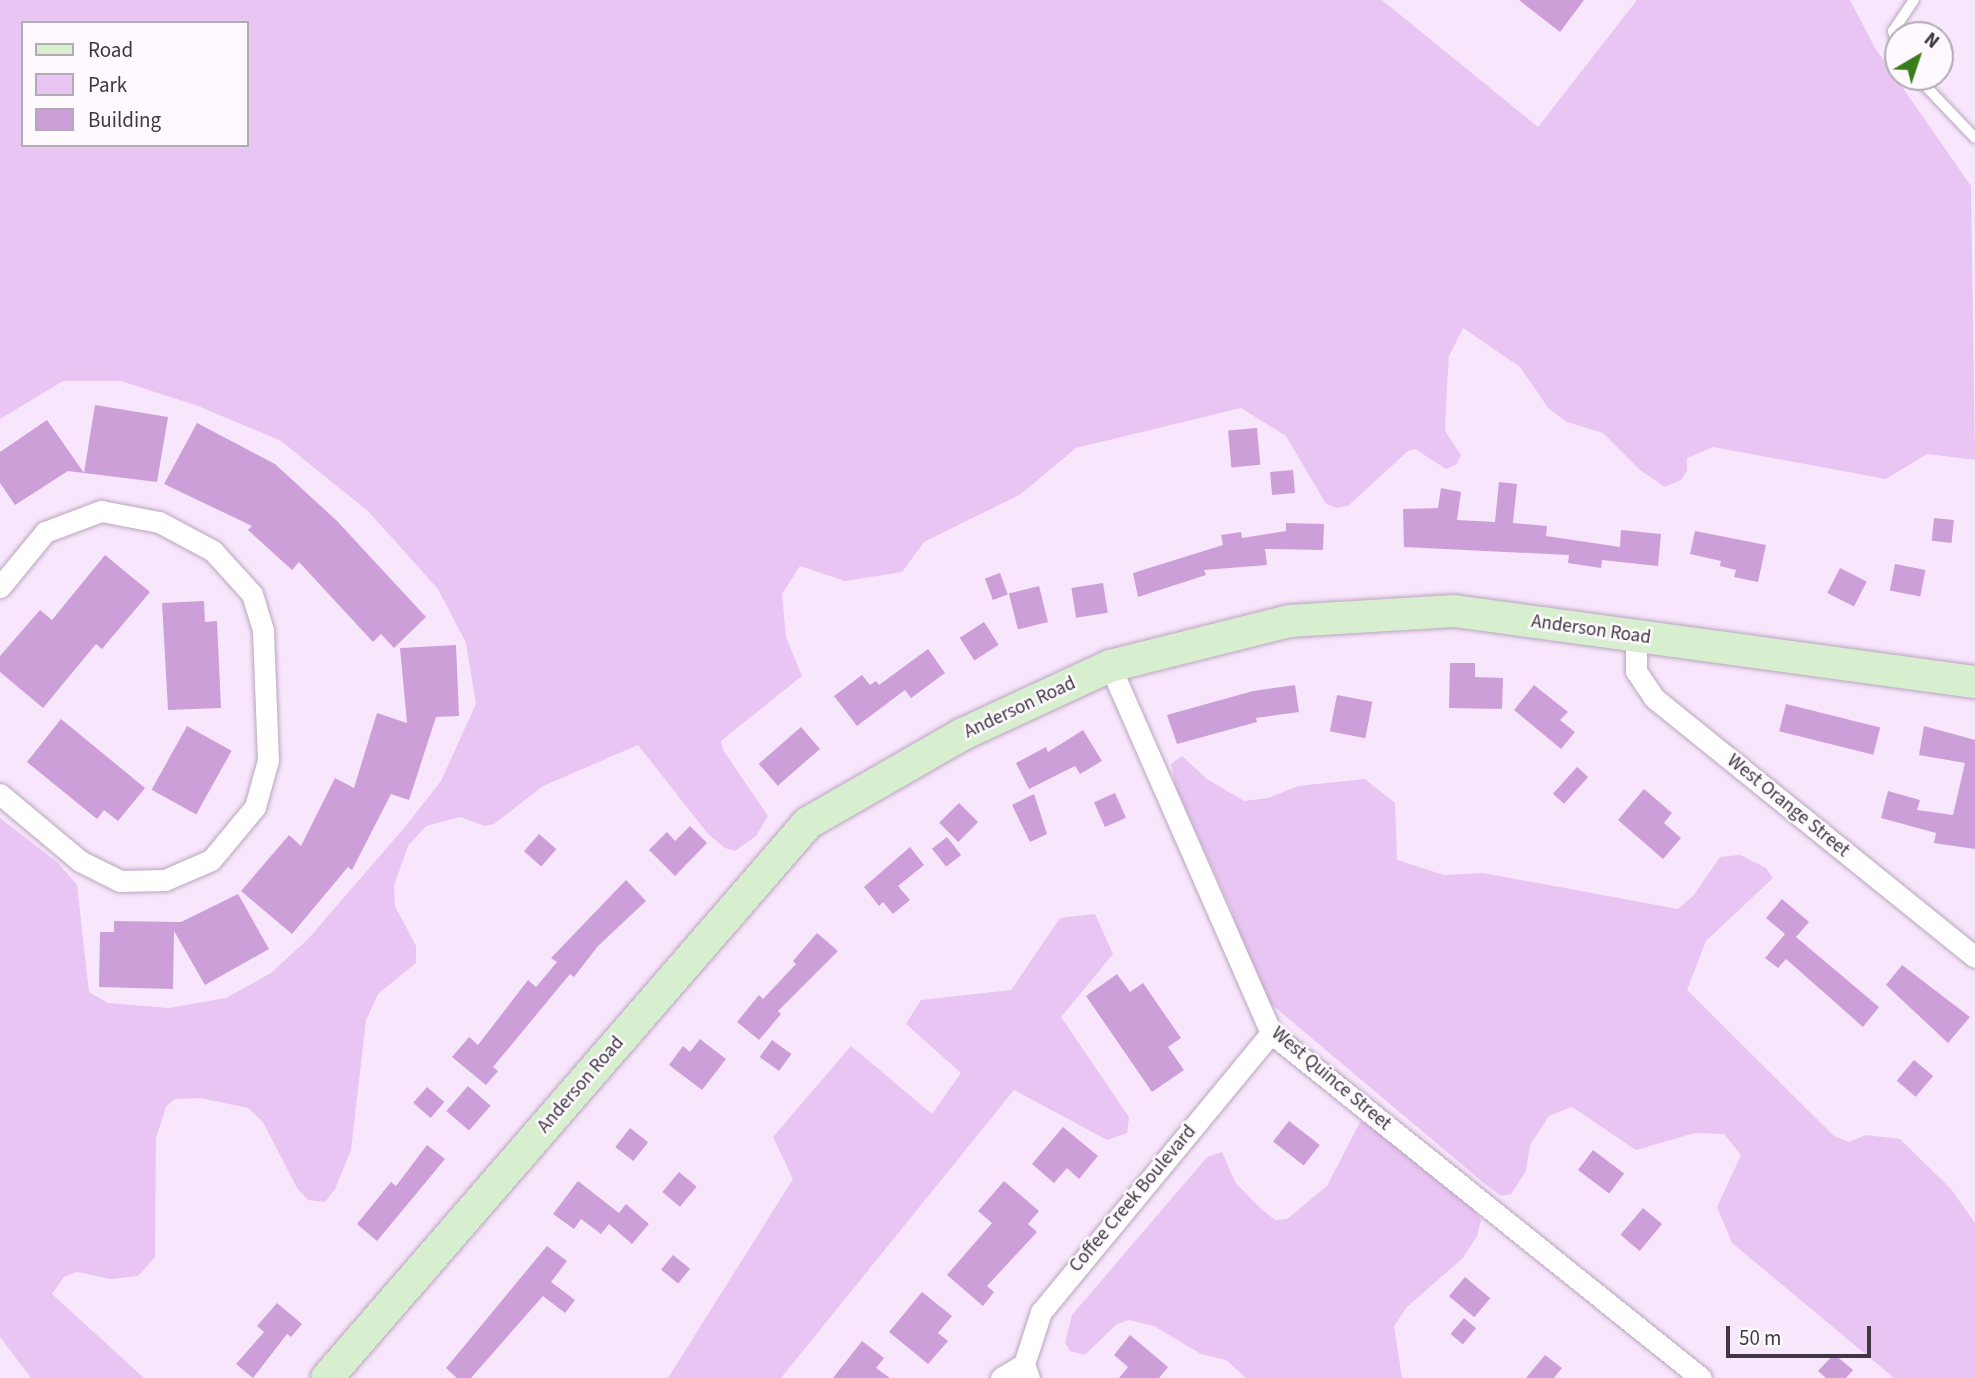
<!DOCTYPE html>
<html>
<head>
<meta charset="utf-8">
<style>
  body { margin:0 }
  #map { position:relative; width:1975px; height:1378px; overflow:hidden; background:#f8e6fc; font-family:"Source Sans 3",sans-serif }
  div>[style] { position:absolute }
  .green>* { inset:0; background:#e9c5f3 }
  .building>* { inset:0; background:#cd9fd9; transform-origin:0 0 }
  .roads { filter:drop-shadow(0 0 2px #b9a5bf) drop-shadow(0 0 2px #b9a5bf) }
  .lane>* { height:10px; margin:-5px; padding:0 5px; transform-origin:5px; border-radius:5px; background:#fff }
  .street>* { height:21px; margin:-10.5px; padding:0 10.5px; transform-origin:10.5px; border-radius:10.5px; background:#fff }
  .secondary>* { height:32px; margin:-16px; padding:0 16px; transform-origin:16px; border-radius:16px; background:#d8efcf }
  span { translate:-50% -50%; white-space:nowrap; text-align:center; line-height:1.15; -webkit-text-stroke:5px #fdf9fe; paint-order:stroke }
  .street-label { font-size:19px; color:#403742 }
  .legend { position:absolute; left:21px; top:21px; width:228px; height:126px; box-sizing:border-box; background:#fdf9fe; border:2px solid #b1abb3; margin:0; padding:9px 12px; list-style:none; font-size:21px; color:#403742 }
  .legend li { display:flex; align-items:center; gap:14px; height:35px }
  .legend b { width:35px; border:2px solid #b1abb3 }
  .north { position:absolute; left:1884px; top:21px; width:70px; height:70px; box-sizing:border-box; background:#fdf9fe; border:2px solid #b1abb3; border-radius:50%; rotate:39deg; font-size:19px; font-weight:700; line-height:28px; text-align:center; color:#403742 }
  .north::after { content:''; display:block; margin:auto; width:24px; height:32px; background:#3b7c1b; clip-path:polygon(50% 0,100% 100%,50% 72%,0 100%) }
  .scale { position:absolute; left:1726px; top:1326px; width:145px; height:32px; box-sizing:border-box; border:4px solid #403742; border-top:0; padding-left:9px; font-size:21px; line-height:24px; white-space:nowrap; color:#403742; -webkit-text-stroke:5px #fdf9fe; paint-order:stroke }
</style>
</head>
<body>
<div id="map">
  <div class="green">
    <div style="clip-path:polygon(evenodd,0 0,1382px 0,1538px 127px,1637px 0,1850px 0,1875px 48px,1971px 186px,1975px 460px,1927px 454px,1886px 479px,1713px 447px,1687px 458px,1687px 471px,1681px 480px,1665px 487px,1641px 471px,1603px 433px,1567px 422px,1549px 409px,1520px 367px,1463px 328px,1449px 356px,1447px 385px,1445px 431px,1461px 455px,1457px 464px,1446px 469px,1415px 449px,1408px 451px,1348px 506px,1337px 508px,1326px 504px,1286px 436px,1241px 408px,1076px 448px,1021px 494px,924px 542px,902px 572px,845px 581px,800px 566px,782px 594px,786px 637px,802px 676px,721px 741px,723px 750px,768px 816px,756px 836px,735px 851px,725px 848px,708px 834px,638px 745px,543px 786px,494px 824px,485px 826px,460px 817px,426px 826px,408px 846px,394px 886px,395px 906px,416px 946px,416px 963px,378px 994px,366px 1020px,351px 1150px,335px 1189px,325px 1202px,308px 1200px,297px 1188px,263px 1122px,248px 1108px,200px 1098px,175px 1099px,166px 1107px,156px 1138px,155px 1257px,138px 1276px,111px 1279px,77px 1272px,64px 1277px,52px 1294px,144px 1378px,31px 1378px,0 1337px,0 818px,58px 863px,77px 885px,89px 992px,108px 1003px,168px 1008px,226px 998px,271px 973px,308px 939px,404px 828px,441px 781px,476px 704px,466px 643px,438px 589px,368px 511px,281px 441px,198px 406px,121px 381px,63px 381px,0 419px,0 0,23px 23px,247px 23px,247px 145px,23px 145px,23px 23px)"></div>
    <div style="clip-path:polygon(1182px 756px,1207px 779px,1244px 801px,1268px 798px,1298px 786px,1365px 779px,1395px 803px,1397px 860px,1444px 875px,1483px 873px,1678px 909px,1693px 896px,1720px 857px,1740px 855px,1766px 868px,1773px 878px,1706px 941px,1687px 990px,1834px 1136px,1849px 1142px,1866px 1135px,1900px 1139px,1951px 1189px,1975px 1223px,1975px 1378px,1894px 1378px,1732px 1243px,1717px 1207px,1741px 1155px,1724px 1134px,1695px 1133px,1636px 1150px,1572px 1107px,1549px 1116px,1530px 1145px,1526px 1171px,1511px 1194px,1501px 1196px,1485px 1184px,1264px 998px,1231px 909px,1176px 788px,1171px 764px)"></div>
    <div style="clip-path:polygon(1095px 914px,1113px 954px,1061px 1017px,1129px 1117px,1127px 1133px,1107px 1140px,1014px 1090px,781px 1378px,668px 1378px,793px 1179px,773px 1137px,851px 1046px,932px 1114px,961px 1073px,906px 1024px,921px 1000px,1011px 990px,1060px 918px)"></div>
    <div style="clip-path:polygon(1360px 1122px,1366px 1122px,1470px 1204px,1481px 1220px,1477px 1236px,1463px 1258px,1407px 1307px,1394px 1326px,1402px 1378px,1246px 1378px,1226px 1360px,1201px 1354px,1154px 1326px,1129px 1320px,1117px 1324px,1085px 1355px,1070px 1351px,1065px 1342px,1072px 1315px,1207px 1157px,1222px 1152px,1235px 1182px,1258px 1206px,1275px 1220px,1287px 1219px,1327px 1186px)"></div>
  </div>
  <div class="building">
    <div style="clip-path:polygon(1519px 0,1584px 0,1560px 32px)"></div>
    <div style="clip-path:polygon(95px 405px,168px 417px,157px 482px,68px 471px,15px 505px,0 483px,0 452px,47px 420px,84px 473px)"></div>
    <div style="clip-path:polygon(197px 423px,275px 464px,337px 521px,426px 617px,394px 648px,381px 634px,373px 642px,299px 562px,292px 570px,248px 530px,252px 526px,164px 484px)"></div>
    <div style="left:1257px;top:428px;width:37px;height:29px;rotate:85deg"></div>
    <div style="left:1293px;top:470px;width:23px;height:23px;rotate:85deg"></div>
    <div style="clip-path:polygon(1499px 482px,1517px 484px,1513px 523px,1547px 526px,1546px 536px,1620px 547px,1621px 530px,1661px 534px,1658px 566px,1602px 560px,1601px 568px,1568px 563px,1569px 555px,1404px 547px,1403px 509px,1438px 508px,1441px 488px,1461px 492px,1457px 520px,1495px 522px)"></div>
    <div style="left:1934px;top:518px;width:20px;height:23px;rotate:6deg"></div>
    <div style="clip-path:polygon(1286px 523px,1324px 524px,1323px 550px,1265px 549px,1267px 565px,1204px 570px,1206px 575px,1138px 597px,1133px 573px,1223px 545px,1221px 535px,1241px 532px,1242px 538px,1286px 531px)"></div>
    <div style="clip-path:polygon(1695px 531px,1766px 545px,1758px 582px,1734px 577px,1736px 570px,1720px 566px,1721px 561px,1690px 554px)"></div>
    <div style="clip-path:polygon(105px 555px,150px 592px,102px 649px,96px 644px,43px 708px,0 672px,0 656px,40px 610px,52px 620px)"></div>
    <div style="left:1895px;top:564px;width:31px;height:27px;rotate:11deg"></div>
    <div style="left:1840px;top:568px;width:30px;height:28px;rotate:27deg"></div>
    <div style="left:1000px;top:573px;width:23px;height:16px;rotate:70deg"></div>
    <div style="left:1103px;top:583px;width:30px;height:32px;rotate:81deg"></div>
    <div style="left:1039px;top:586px;width:37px;height:31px;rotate:76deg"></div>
    <div style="clip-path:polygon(204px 601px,205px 622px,217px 621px,221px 708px,168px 710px,162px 603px)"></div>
    <div style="left:984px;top:622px;width:27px;height:29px;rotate:57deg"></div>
    <div style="clip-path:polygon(456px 645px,459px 716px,436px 717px,409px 800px,391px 794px,352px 870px,348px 867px,292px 934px,241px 891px,289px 835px,301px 846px,335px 778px,354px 788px,377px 713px,407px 723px,400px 648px)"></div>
    <div style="clip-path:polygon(928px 649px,945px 673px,911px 698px,905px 690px,857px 726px,834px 696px,862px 675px,870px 685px,876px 681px,879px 685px)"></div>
    <div style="clip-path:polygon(1450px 663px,1475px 663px,1475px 677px,1503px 678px,1502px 709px,1449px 708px)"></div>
    <div style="clip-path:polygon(1295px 685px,1299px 712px,1256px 718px,1257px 722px,1177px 744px,1167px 715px,1253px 691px)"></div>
    <div style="clip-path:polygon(1534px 685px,1568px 712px,1560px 720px,1575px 732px,1561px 749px,1514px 710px)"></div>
    <div style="left:1337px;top:695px;width:36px;height:37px;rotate:11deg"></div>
    <div style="left:1786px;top:704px;width:97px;height:28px;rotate:14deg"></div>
    <div style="clip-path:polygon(61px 719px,145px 788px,118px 821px,104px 810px,97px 819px,27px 762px)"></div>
    <div style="left:187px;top:726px;width:51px;height:73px;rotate:29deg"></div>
    <div style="clip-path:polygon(1924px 726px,1975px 740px,1975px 849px,1934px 843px,1936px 833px,1881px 818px,1888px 791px,1920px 800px,1917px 810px,1953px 815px,1965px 763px,1919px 755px)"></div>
    <div style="left:801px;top:727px;width:29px;height:56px;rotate:49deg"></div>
    <div style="clip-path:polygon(1083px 730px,1102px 761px,1080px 774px,1075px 766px,1029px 789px,1016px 763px,1046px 747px,1048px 752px)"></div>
    <div style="left:1577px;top:767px;width:15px;height:36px;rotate:42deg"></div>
    <div style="clip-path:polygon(1644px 789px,1672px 813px,1664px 823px,1681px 838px,1663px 859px,1618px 820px)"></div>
    <div style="left:1115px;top:793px;width:27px;height:23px;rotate:66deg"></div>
    <div style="clip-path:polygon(1034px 794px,1047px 834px,1030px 842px,1012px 805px)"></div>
    <div style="left:959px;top:803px;width:27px;height:28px;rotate:45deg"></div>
    <div style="clip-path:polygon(690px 826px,707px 843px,675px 876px,649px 850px,667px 832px,675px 841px)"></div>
    <div style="left:539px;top:834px;width:23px;height:23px;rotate:41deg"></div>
    <div style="left:947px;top:837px;width:23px;height:19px;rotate:52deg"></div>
    <div style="clip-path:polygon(910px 847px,924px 865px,898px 886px,910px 900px,893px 914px,883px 902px,879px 906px,864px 887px)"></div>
    <div style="clip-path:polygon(626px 880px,646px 901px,598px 946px,574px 977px,570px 974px,493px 1067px,498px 1071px,486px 1085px,452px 1057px,469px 1037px,478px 1045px,528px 980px,536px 987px,557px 962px,551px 958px)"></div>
    <div style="clip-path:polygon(238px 894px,269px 949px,205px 985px,174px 931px,173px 989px,99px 987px,100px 932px,114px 932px,114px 921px,181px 922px)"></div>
    <div style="clip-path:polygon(1782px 899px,1809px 922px,1796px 937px,1879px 1007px,1863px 1027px,1786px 959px,1778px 968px,1765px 958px,1785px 934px,1766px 918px)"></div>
    <div style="clip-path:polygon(817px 933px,838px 951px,778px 1011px,781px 1014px,759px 1040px,737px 1022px,759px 995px,763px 999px,796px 964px,793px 961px)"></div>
    <div style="clip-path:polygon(1902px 965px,1970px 1017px,1948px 1043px,1886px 985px)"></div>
    <div style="clip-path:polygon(1117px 974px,1130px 992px,1143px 983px,1181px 1038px,1168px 1047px,1184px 1070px,1152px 1092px,1086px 996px)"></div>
    <div style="clip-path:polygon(700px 1039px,726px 1059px,702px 1090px,669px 1065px,683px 1046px,690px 1052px)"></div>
    <div style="left:772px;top:1040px;width:24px;height:21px;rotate:36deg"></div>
    <div style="left:1914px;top:1060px;width:25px;height:27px;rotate:40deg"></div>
    <div style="left:468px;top:1086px;width:30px;height:33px;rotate:41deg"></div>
    <div style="left:427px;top:1087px;width:23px;height:21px;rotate:41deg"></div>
    <div style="left:1289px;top:1121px;width:39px;height:26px;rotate:38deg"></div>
    <div style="clip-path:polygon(1063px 1127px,1098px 1156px,1079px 1179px,1067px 1168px,1054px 1183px,1032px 1164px)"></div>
    <div style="left:630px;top:1128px;width:23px;height:24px;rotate:38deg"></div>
    <div style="clip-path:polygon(427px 1145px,445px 1159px,377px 1241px,357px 1224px,391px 1182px,396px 1186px)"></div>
    <div style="left:1593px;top:1150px;width:39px;height:25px;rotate:37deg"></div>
    <div style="left:679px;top:1172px;width:23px;height:26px;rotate:40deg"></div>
    <div style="clip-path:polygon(578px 1181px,619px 1213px,626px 1204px,649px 1224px,632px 1244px,609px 1224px,601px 1234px,581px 1219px,574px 1229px,553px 1214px)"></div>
    <div style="clip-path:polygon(1004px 1181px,1039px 1211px,1028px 1224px,1037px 1232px,987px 1286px,994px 1292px,983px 1306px,947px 1275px,992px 1223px,978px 1211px)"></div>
    <div style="left:1643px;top:1208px;width:25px;height:35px;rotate:40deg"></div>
    <div style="clip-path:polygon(547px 1246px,567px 1261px,551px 1282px,575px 1300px,565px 1313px,543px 1296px,471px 1378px,457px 1378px,446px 1368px)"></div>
    <div style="left:673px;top:1255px;width:22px;height:19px;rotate:39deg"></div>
    <div style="left:1465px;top:1277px;width:33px;height:25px;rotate:40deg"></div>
    <div style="clip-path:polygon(922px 1292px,952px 1316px,938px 1333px,948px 1341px,928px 1364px,889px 1332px)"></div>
    <div style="clip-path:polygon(277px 1303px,302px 1324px,291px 1337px,287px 1334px,253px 1378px,236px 1364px,264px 1332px,257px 1326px)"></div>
    <div style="left:1464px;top:1318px;width:16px;height:21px;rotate:40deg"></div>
    <div style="clip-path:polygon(1130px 1335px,1168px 1367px,1159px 1378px,1119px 1378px,1128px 1367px,1114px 1355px)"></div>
    <div style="clip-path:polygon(862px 1341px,884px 1358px,876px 1368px,890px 1378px,833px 1378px)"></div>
    <div style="clip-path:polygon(1834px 1354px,1853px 1370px,1846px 1378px,1826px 1378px,1818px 1371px)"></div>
    <div style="clip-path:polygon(1545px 1355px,1562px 1368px,1554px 1378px,1526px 1378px)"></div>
  </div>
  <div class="roads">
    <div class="lane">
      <div style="left:1898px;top:48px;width:18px;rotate:-106deg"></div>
      <div style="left:1893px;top:31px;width:37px;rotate:-56deg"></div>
      <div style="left:1917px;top:77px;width:84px;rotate:46.4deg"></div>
    </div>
    <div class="street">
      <div style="left:0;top:587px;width:71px;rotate:-50.7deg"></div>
      <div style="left:45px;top:532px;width:60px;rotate:-20.6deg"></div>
      <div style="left:101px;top:511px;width:59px;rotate:10.7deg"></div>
      <div style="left:159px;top:522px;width:61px;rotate:28.2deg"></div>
      <div style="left:213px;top:551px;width:58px;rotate:47.8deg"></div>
      <div style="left:252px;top:594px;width:39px;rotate:73deg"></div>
      <div style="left:263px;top:631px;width:129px;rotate:87.8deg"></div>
      <div style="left:268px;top:760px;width:49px;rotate:105.5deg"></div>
      <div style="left:255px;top:807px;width:69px;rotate:129.7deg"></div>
      <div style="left:211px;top:860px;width:50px;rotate:156.5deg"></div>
      <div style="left:165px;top:880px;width:45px;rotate:178.7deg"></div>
      <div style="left:120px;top:881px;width:45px;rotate:-153.4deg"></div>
      <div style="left:80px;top:861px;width:104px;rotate:-140.1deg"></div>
      <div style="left:1636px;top:636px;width:35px;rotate:90deg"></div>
      <div style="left:1636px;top:671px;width:32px;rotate:56deg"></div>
      <div style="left:1654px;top:698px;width:412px;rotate:38.9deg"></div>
      <div style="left:1110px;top:666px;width:401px;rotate:66.3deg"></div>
      <div style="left:1271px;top:1033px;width:551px;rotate:38.74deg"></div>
      <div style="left:1001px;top:1378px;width:27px;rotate:-31deg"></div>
      <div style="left:1029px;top:1378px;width:15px;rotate:-110deg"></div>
      <div style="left:1024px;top:1364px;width:55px;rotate:-71.9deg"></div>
      <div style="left:1041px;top:1312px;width:362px;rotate:-50.5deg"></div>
    </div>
    <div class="secondary">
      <div style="left:327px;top:1378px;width:734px;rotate:-49.09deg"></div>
      <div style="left:808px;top:823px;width:179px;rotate:-29.9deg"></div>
      <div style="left:963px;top:734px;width:162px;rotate:-24.8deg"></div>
      <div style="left:1110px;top:666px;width:185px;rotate:-14.1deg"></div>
      <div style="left:1289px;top:621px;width:165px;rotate:-3.5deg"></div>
      <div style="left:1454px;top:611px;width:526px;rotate:7.76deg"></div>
    </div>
  </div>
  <div class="street-label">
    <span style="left:1591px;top:630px;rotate:8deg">Anderson Road</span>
    <span style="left:1020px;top:708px;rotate:-25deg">Anderson Road</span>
    <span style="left:1788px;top:806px;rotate:39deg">West Orange Street</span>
    <span style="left:1331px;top:1079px;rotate:40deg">West Quince Street</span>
    <span style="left:581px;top:1085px;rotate:-49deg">Anderson Road</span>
    <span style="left:1133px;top:1199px;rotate:-50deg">Coffee Creek Boulevard</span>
  </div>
  <ul class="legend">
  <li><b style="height:9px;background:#d8efcf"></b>Road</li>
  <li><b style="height:19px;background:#e9c5f3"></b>Park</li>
  <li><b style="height:19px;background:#cd9fd9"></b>Building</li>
  </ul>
  <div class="north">N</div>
  <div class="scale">50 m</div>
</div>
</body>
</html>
